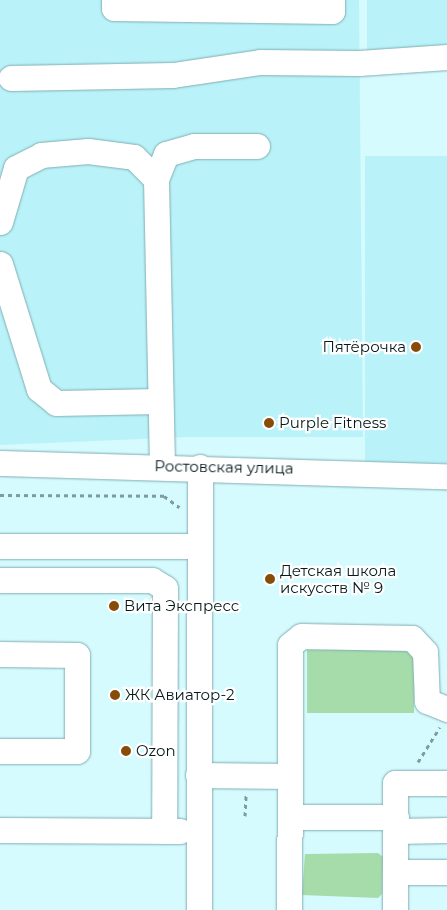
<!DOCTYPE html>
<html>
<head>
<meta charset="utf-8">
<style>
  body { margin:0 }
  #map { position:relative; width:447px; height:910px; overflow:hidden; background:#d5fbfe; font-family:Montserrat,sans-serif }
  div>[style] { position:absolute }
  .built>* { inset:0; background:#b9f3f9; transform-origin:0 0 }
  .green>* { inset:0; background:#a6dca9; transform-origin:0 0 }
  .path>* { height:3px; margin-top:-1.5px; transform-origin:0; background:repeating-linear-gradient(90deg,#7e9c9e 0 4px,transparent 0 8px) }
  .roads { filter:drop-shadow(0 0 1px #81aeb3) drop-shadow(0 0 1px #81aeb3) }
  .minor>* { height:25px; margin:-12.5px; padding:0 12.5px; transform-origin:12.5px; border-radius:12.5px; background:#fff }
  .dots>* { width:14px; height:14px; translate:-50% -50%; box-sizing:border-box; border:2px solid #fff; border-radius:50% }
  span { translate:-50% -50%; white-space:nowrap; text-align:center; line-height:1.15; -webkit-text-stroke:4.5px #fff; paint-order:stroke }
  .poi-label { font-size:15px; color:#071a1b }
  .right { translate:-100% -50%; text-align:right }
  .left { translate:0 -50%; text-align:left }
  .street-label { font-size:15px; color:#071a1b }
</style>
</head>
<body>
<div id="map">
  <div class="built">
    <div style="clip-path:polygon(0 0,359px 0,363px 437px,188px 437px,0 445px)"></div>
    <div style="left:367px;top:0;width:80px;height:54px"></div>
    <div style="left:365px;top:156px;width:82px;height:307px"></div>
  </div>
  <div class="green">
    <div style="left:307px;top:650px;width:107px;height:63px"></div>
    <div style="clip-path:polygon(378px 853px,383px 857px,382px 894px,378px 898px,302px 895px,305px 854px)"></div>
  </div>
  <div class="path">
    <div style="left:0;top:495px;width:164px;rotate:0.3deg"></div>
    <div style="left:164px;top:496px;width:19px;rotate:36deg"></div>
    <div style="left:418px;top:762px;width:41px;rotate:-57.8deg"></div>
    <div style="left:245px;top:816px;width:21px;rotate:-87deg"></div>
  </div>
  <div class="roads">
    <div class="minor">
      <div style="left:114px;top:0;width:8px;rotate:90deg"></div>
      <div style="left:114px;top:8px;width:218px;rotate:0.8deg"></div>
      <div style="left:332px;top:11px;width:11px;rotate:-90deg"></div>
      <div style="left:11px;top:78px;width:162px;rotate:-1.1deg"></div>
      <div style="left:173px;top:75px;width:88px;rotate:-8.5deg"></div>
      <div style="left:260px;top:62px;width:99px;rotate:0.6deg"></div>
      <div style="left:359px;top:63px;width:88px;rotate:-3.9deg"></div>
      <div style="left:0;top:222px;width:56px;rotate:-73.5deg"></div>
      <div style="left:16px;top:168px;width:28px;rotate:-27deg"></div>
      <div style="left:41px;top:155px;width:47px;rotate:-4.9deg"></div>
      <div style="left:88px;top:151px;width:46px;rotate:7.4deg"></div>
      <div style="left:134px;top:157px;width:31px;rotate:45deg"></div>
      <div style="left:0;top:264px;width:131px;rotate:72.7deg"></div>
      <div style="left:39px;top:389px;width:22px;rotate:39deg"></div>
      <div style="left:56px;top:403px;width:104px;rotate:-1.1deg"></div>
      <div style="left:0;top:463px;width:447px;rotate:1.7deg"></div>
      <div style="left:162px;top:466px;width:287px;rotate:-91.2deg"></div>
      <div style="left:156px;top:179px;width:27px;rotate:-68deg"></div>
      <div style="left:166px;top:154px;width:29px;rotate:-16deg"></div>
      <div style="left:194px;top:146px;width:63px"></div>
      <div style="left:0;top:546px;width:200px"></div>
      <div style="left:0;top:580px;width:152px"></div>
      <div style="left:152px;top:580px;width:15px;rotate:32deg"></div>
      <div style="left:165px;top:588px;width:243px;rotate:90.2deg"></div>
      <div style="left:0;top:654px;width:77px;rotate:0.7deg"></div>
      <div style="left:77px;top:655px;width:96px;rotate:90deg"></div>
      <div style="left:77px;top:751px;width:77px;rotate:180deg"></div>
      <div style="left:198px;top:775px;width:92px;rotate:0.6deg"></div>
      <div style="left:290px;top:776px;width:131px;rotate:-90deg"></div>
      <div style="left:290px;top:645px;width:14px;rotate:-39deg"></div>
      <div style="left:301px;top:636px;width:111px;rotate:1deg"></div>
      <div style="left:412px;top:638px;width:19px;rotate:47deg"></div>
      <div style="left:425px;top:652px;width:49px;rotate:87.7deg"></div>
      <div style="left:427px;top:701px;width:22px;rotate:22deg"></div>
      <div style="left:290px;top:817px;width:106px"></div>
      <div style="left:0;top:830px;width:180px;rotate:0.3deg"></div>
      <div style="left:396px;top:831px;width:51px;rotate:-1.1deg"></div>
      <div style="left:396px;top:872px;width:51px"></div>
      <div style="left:199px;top:910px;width:443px;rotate:-89.9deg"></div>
      <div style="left:289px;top:910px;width:134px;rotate:-89.6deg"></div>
      <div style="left:395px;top:910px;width:127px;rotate:-90deg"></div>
      <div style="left:395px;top:783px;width:52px"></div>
    </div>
  </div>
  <div class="dots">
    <div style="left:416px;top:347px;background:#884c09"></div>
    <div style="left:269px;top:423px;background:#884c09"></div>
    <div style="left:270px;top:579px;background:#884c09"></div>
    <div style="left:114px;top:606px;background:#884c09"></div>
    <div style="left:115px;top:695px;background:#884c09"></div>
    <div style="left:126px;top:751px;background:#884c09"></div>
  </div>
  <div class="poi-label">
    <span class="right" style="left:406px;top:347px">Пятёрочка</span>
    <span class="left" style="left:279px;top:423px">Purple Fitness</span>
    <span class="left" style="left:280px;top:579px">Детская школа<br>искусств № 9</span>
    <span class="left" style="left:124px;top:606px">Вита Экспресс</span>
    <span class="left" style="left:125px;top:695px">ЖК Авиатор-2</span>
    <span class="left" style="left:136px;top:751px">Ozon</span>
  </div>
  <div class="street-label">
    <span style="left:224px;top:467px;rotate:1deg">Ростовская улица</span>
  </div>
</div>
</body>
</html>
